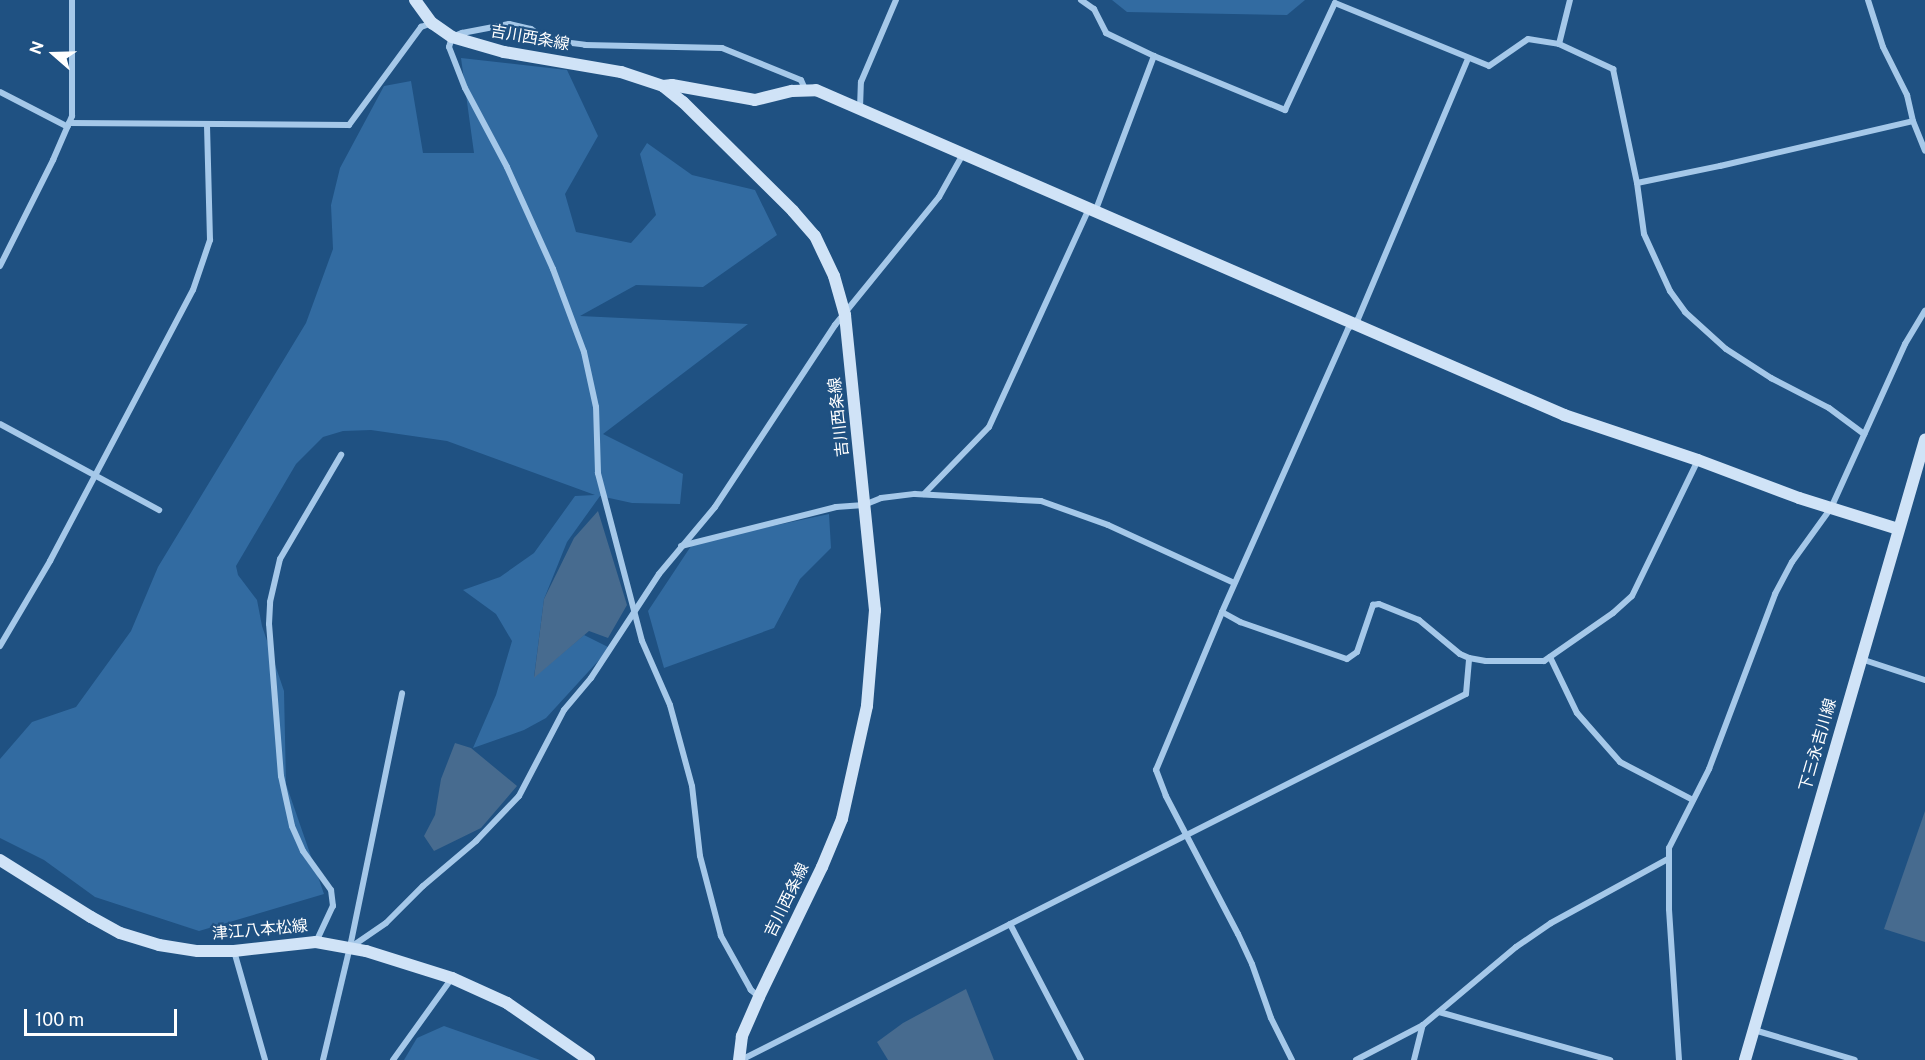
<!DOCTYPE html>
<html>
<head>
<meta charset="utf-8">
<style>
  body { margin:0 }
  #map { position:relative; width:1925px; height:1060px; overflow:hidden; background:#1f5182; font-family:"Public Sans","Noto Sans JP",sans-serif }
  div>[style] { position:absolute }
  .green>* { inset:0; background:#326ba1 }
  .water>* { inset:0; background:#476b8f }
  .street>* { height:6px; margin:-3px; padding:0 3px; transform-origin:3px; border-radius:3px; background:#a5c8e9 }
  .secondary>* { height:12px; margin:-6px; padding:0 6px; transform-origin:6px; border-radius:6px; background:#d0e3f7 }
  span { translate:-50% -50%; white-space:nowrap; text-align:center; line-height:1.15; -webkit-text-stroke:4.5px #1f5182; paint-order:stroke }
  .street-label { font-size:16px; color:#fff }
  .north { position:absolute; left:24px; top:24px; width:60px; height:60px; -webkit-text-stroke:4px #1f5182; paint-order:stroke; rotate:290deg; font-size:16px; font-weight:700; line-height:24px; text-align:center; color:#fff }
  .north::after { content:''; display:block; margin:auto; width:21px; height:27px; background:#fff; clip-path:polygon(50% 0,100% 100%,50% 72%,0 100%) }
  .scale { position:absolute; left:24px; top:1009px; width:153px; height:27px; box-sizing:border-box; border:3px solid #fff; border-top:0; padding-left:8px; font-size:18px; line-height:21px; white-space:nowrap; color:#fff; -webkit-text-stroke:4px #1f5182; paint-order:stroke }
</style>
</head>
<body>
<div id="map">
  <div class="green">
    <div style="clip-path:polygon(1112px 0,1305px 0,1287px 15px,1127px 12px)"></div>
    <div style="clip-path:polygon(461px 58px,567px 70px,598px 136px,565px 194px,576px 232px,631px 243px,656px 215px,640px 154px,647px 143px,692px 175px,755px 190px,777px 235px,703px 287px,636px 285px,580px 316px,748px 324px,603px 434px,683px 474px,680px 504px,632px 503px,600px 496px,567px 542px,544px 599px,534px 677px,584px 635px,610px 648px,546px 718px,524px 730px,473px 748px,496px 695px,512px 641px,496px 614px,463px 590px,500px 577px,534px 553px,575px 496px,595px 495px,447px 441px,371px 430px,343px 431px,323px 437px,296px 464px,236px 566px,238px 575px,257px 600px,262px 626px,284px 691px,286px 784px,324px 894px,199px 931px,95px 897px,44px 860px,0 838px,0 759px,32px 722px,76px 707px,131px 631px,158px 567px,306px 323px,333px 249px,331px 205px,340px 168px,384px 86px,411px 81px,423px 153px,474px 153px)"></div>
    <div style="clip-path:polygon(829px 514px,831px 548px,800px 579px,774px 628px,664px 668px,648px 611px,693px 543px)"></div>
    <div style="clip-path:polygon(444px 1026px,495px 1044px,540px 1060px,404px 1060px,417px 1038px)"></div>
  </div>
  <div class="water">
    <div style="clip-path:polygon(598px 511px,627px 605px,608px 638px,589px 631px,534px 678px,544px 599px,574px 538px)"></div>
    <div style="clip-path:polygon(455px 743px,471px 748px,517px 786px,481px 828px,434px 851px,424px 836px,435px 815px,441px 779px)"></div>
    <div style="clip-path:polygon(1925px 811px,1925px 942px,1884px 929px)"></div>
    <div style="clip-path:polygon(966px 989px,994px 1060px,888px 1060px,877px 1042px,903px 1023px)"></div>
  </div>
  <div class="street">
    <div style="left:1081px;top:0;width:16px;rotate:35deg"></div>
    <div style="left:1094px;top:9px;width:27px;rotate:63deg"></div>
    <div style="left:1106px;top:33px;width:53px;rotate:25.6deg"></div>
    <div style="left:1154px;top:56px;width:142px;rotate:22.4deg"></div>
    <div style="left:1285px;top:110px;width:118px;rotate:-65deg"></div>
    <div style="left:1335px;top:3px;width:166px;rotate:22.2deg"></div>
    <div style="left:1489px;top:66px;width:47px;rotate:-34.7deg"></div>
    <div style="left:1528px;top:39px;width:31px;rotate:9deg"></div>
    <div style="left:1559px;top:44px;width:60px;rotate:24.8deg"></div>
    <div style="left:1613px;top:69px;width:116px;rotate:78.1deg"></div>
    <div style="left:1637px;top:183px;width:51px;rotate:82.2deg"></div>
    <div style="left:1644px;top:234px;width:63px;rotate:65.5deg"></div>
    <div style="left:1670px;top:291px;width:26px;rotate:54deg"></div>
    <div style="left:1685px;top:312px;width:55px;rotate:42.1deg"></div>
    <div style="left:1726px;top:349px;width:54px;rotate:32.8deg"></div>
    <div style="left:1771px;top:378px;width:65px;rotate:27.3deg"></div>
    <div style="left:1829px;top:408px;width:44px;rotate:36.6deg"></div>
    <div style="left:1868px;top:0;width:49px;rotate:72.3deg"></div>
    <div style="left:1883px;top:47px;width:54px;rotate:63.4deg"></div>
    <div style="left:1907px;top:95px;width:27px;rotate:77deg"></div>
    <div style="left:1913px;top:121px;width:32px;rotate:68deg"></div>
    <div style="left:1559px;top:44px;width:45px;rotate:-76deg"></div>
    <div style="left:0;top:92px;width:76px;rotate:27.2deg"></div>
    <div style="left:860px;top:108px;width:26px;rotate:-88deg"></div>
    <div style="left:861px;top:82px;width:89px;rotate:-66.9deg"></div>
    <div style="left:69px;top:123px;width:280px;rotate:0.4deg"></div>
    <div style="left:349px;top:125px;width:122px;rotate:-53.7deg"></div>
    <div style="left:421px;top:27px;width:12px;rotate:-20deg"></div>
    <div style="left:1637px;top:183px;width:85px;rotate:-11.6deg"></div>
    <div style="left:1720px;top:166px;width:198px;rotate:-13.1deg"></div>
    <div style="left:1095px;top:212px;width:167px;rotate:-69.3deg"></div>
    <div style="left:0;top:266px;width:119px;rotate:-63.4deg"></div>
    <div style="left:53px;top:160px;width:48px;rotate:-66.6deg"></div>
    <div style="left:72px;top:116px;width:116px;rotate:-90deg"></div>
    <div style="left:0;top:424px;width:181px;rotate:28.4deg"></div>
    <div style="left:924px;top:494px;width:93px;rotate:-45.9deg"></div>
    <div style="left:989px;top:427px;width:240px;rotate:-65.4deg"></div>
    <div style="left:681px;top:546px;width:160px;rotate:-14.1deg"></div>
    <div style="left:836px;top:507px;width:28px;rotate:-4deg"></div>
    <div style="left:864px;top:505px;width:18px;rotate:-22deg"></div>
    <div style="left:881px;top:498px;width:34px;rotate:-7deg"></div>
    <div style="left:915px;top:494px;width:126px;rotate:3.2deg"></div>
    <div style="left:1041px;top:501px;width:71px;rotate:19.7deg"></div>
    <div style="left:1108px;top:525px;width:139px;rotate:24.7deg"></div>
    <div style="left:1222px;top:612px;width:21px;rotate:29deg"></div>
    <div style="left:1240px;top:622px;width:113px;rotate:19.1deg"></div>
    <div style="left:1347px;top:659px;width:12px;rotate:-35deg"></div>
    <div style="left:1357px;top:652px;width:50px;rotate:-71.2deg"></div>
    <div style="left:1373px;top:605px;width:6px;rotate:-9deg"></div>
    <div style="left:1379px;top:604px;width:43px;rotate:21.8deg"></div>
    <div style="left:1419px;top:620px;width:53px;rotate:39.7deg"></div>
    <div style="left:1460px;top:654px;width:10px;rotate:24deg"></div>
    <div style="left:1469px;top:658px;width:17px;rotate:10deg"></div>
    <div style="left:1486px;top:661px;width:58px"></div>
    <div style="left:1544px;top:661px;width:84px;rotate:-34.8deg"></div>
    <div style="left:1613px;top:613px;width:25px;rotate:-42deg"></div>
    <div style="left:1632px;top:596px;width:151px;rotate:-64.1deg"></div>
    <div style="left:0;top:646px;width:99px;rotate:-59.5deg"></div>
    <div style="left:50px;top:561px;width:306px;rotate:-62.2deg"></div>
    <div style="left:193px;top:290px;width:53px;rotate:-71.2deg"></div>
    <div style="left:210px;top:240px;width:116px;rotate:-91.5deg"></div>
    <div style="left:1550px;top:657px;width:62px;rotate:64.3deg"></div>
    <div style="left:1577px;top:713px;width:65px;rotate:48.7deg"></div>
    <div style="left:1620px;top:762px;width:82px;rotate:27.5deg"></div>
    <div style="left:1861px;top:659px;width:67px;rotate:18.2deg"></div>
    <div style="left:1010px;top:924px;width:153px;rotate:62.4deg"></div>
    <div style="left:316px;top:942px;width:40px;rotate:-65deg"></div>
    <div style="left:333px;top:906px;width:16px;rotate:-97deg"></div>
    <div style="left:331px;top:890px;width:48px;rotate:-125.7deg"></div>
    <div style="left:303px;top:851px;width:27px;rotate:-114deg"></div>
    <div style="left:292px;top:826px;width:51px;rotate:-102.4deg"></div>
    <div style="left:281px;top:776px;width:152px;rotate:-94.5deg"></div>
    <div style="left:269px;top:624px;width:22px;rotate:-87deg"></div>
    <div style="left:270px;top:602px;width:44px;rotate:-76.9deg"></div>
    <div style="left:280px;top:559px;width:121px;rotate:-59.6deg"></div>
    <div style="left:351px;top:947px;width:42px;rotate:-34.4deg"></div>
    <div style="left:386px;top:923px;width:52px;rotate:-45deg"></div>
    <div style="left:423px;top:886px;width:70px;rotate:-40.3deg"></div>
    <div style="left:476px;top:841px;width:62px;rotate:-46.3deg"></div>
    <div style="left:519px;top:796px;width:97px;rotate:-62.4deg"></div>
    <div style="left:564px;top:710px;width:42px;rotate:-49.8deg"></div>
    <div style="left:591px;top:678px;width:124px;rotate:-56.8deg"></div>
    <div style="left:659px;top:574px;width:87px;rotate:-50.1deg"></div>
    <div style="left:715px;top:507px;width:218px;rotate:-56.6deg"></div>
    <div style="left:835px;top:325px;width:165px;rotate:-50.9deg"></div>
    <div style="left:939px;top:197px;width:49px;rotate:-60.8deg"></div>
    <div style="left:234px;top:951px;width:113px;rotate:74.1deg"></div>
    <div style="left:759px;top:997px;width:11px;rotate:-139deg"></div>
    <div style="left:751px;top:990px;width:62px;rotate:-119.1deg"></div>
    <div style="left:721px;top:936px;width:83px;rotate:-104.7deg"></div>
    <div style="left:700px;top:856px;width:70px;rotate:-96.5deg"></div>
    <div style="left:692px;top:786px;width:84px;rotate:-105.2deg"></div>
    <div style="left:670px;top:705px;width:70px;rotate:-113.6deg"></div>
    <div style="left:642px;top:641px;width:174px;rotate:-104.7deg"></div>
    <div style="left:598px;top:473px;width:66px;rotate:-91.7deg"></div>
    <div style="left:596px;top:407px;width:56px;rotate:-102.3deg"></div>
    <div style="left:584px;top:352px;width:89px;rotate:-110.5deg"></div>
    <div style="left:553px;top:269px;width:112px;rotate:-114.3deg"></div>
    <div style="left:507px;top:167px;width:89px;rotate:-118deg"></div>
    <div style="left:465px;top:88px;width:44px;rotate:-111.3deg"></div>
    <div style="left:449px;top:47px;width:10px;rotate:-73deg"></div>
    <div style="left:452px;top:37px;width:11px;rotate:-22deg"></div>
    <div style="left:462px;top:33px;width:48px;rotate:-10.8deg"></div>
    <div style="left:509px;top:24px;width:23px;rotate:13deg"></div>
    <div style="left:531px;top:29px;width:19px;rotate:35deg"></div>
    <div style="left:547px;top:40px;width:38px;rotate:7deg"></div>
    <div style="left:585px;top:45px;width:137px;rotate:1.3deg"></div>
    <div style="left:722px;top:48px;width:85px;rotate:22.1deg"></div>
    <div style="left:801px;top:80px;width:10px;rotate:66deg"></div>
    <div style="left:1439px;top:1012px;width:178px;rotate:15.7deg"></div>
    <div style="left:1754px;top:1030px;width:105px;rotate:16.5deg"></div>
    <div style="left:323px;top:1060px;width:116px;rotate:-76.6deg"></div>
    <div style="left:350px;top:947px;width:259px;rotate:-78.4deg"></div>
    <div style="left:393px;top:1060px;width:101px;rotate:-54.3deg"></div>
    <div style="left:741px;top:1060px;width:812px;rotate:-26.79deg"></div>
    <div style="left:1466px;top:694px;width:36px;rotate:-85deg"></div>
    <div style="left:1292px;top:1060px;width:47px;rotate:-116.6deg"></div>
    <div style="left:1271px;top:1018px;width:57px;rotate:-109.4deg"></div>
    <div style="left:1252px;top:964px;width:33px;rotate:-115deg"></div>
    <div style="left:1238px;top:934px;width:156px;rotate:-117.6deg"></div>
    <div style="left:1166px;top:796px;width:28px;rotate:-111deg"></div>
    <div style="left:1156px;top:770px;width:171px;rotate:-67.3deg"></div>
    <div style="left:1222px;top:612px;width:310px;rotate:-66deg"></div>
    <div style="left:1348px;top:329px;width:14px;rotate:-45deg"></div>
    <div style="left:1358px;top:319px;width:283px;rotate:-67.1deg"></div>
    <div style="left:1356px;top:1060px;width:76px;rotate:-27.6deg"></div>
    <div style="left:1423px;top:1025px;width:121px;rotate:-40deg"></div>
    <div style="left:1516px;top:947px;width:42px;rotate:-34.4deg"></div>
    <div style="left:1551px;top:923px;width:133px;rotate:-28.7deg"></div>
    <div style="left:1414px;top:1060px;width:36px;rotate:-76deg"></div>
    <div style="left:1679px;top:1060px;width:151px;rotate:-93.8deg"></div>
    <div style="left:1669px;top:909px;width:61px;rotate:-90deg"></div>
    <div style="left:1669px;top:848px;width:89px;rotate:-63.1deg"></div>
    <div style="left:1709px;top:769px;width:187px;rotate:-69.3deg"></div>
    <div style="left:1775px;top:594px;width:36px;rotate:-62deg"></div>
    <div style="left:1792px;top:562px;width:67px;rotate:-54.2deg"></div>
    <div style="left:1831px;top:508px;width:180px;rotate:-65.7deg"></div>
    <div style="left:1905px;top:344px;width:39px;rotate:-59deg"></div>
  </div>
  <div class="secondary">
    <div style="left:415px;top:0;width:29px;rotate:54deg"></div>
    <div style="left:432px;top:23px;width:24px;rotate:35deg"></div>
    <div style="left:452px;top:37px;width:54px;rotate:16.1deg"></div>
    <div style="left:504px;top:52px;width:119px;rotate:9.7deg"></div>
    <div style="left:621px;top:72px;width:44px;rotate:18.4deg"></div>
    <div style="left:663px;top:86px;width:26px;rotate:39deg"></div>
    <div style="left:683px;top:102px;width:155px;rotate:44.7deg"></div>
    <div style="left:793px;top:211px;width:33px;rotate:49deg"></div>
    <div style="left:815px;top:236px;width:44px;rotate:64.6deg"></div>
    <div style="left:834px;top:276px;width:41px;rotate:74.2deg"></div>
    <div style="left:845px;top:315px;width:297px;rotate:84.2deg"></div>
    <div style="left:875px;top:610px;width:96px;rotate:94.8deg"></div>
    <div style="left:867px;top:706px;width:116px;rotate:102.5deg"></div>
    <div style="left:842px;top:819px;width:52px;rotate:112.6deg"></div>
    <div style="left:822px;top:867px;width:144px;rotate:115.9deg"></div>
    <div style="left:759px;top:997px;width:43px;rotate:113.6deg"></div>
    <div style="left:742px;top:1036px;width:24px;rotate:97deg"></div>
    <div style="left:663px;top:86px;width:9px;rotate:-6deg"></div>
    <div style="left:672px;top:85px;width:84px;rotate:10.2deg"></div>
    <div style="left:755px;top:100px;width:38px;rotate:-14deg"></div>
    <div style="left:792px;top:91px;width:24px;rotate:-2deg"></div>
    <div style="left:816px;top:90px;width:816px;rotate:23.48deg"></div>
    <div style="left:1564px;top:415px;width:141px;rotate:18.6deg"></div>
    <div style="left:1698px;top:460px;width:108px;rotate:20.6deg"></div>
    <div style="left:1799px;top:498px;width:104px;rotate:17.4deg"></div>
    <div style="left:0;top:860px;width:107px;rotate:32.1deg"></div>
    <div style="left:91px;top:917px;width:33px;rotate:29deg"></div>
    <div style="left:120px;top:933px;width:41px;rotate:17.1deg"></div>
    <div style="left:159px;top:945px;width:39px;rotate:9deg"></div>
    <div style="left:198px;top:951px;width:36px"></div>
    <div style="left:234px;top:951px;width:82px;rotate:-6.3deg"></div>
    <div style="left:316px;top:942px;width:51px;rotate:10.2deg"></div>
    <div style="left:366px;top:951px;width:90px;rotate:17.4deg"></div>
    <div style="left:452px;top:978px;width:60px;rotate:24.4deg"></div>
    <div style="left:507px;top:1003px;width:100px;rotate:34.8deg"></div>
    <div style="left:1745px;top:1060px;width:646px;rotate:-73.81deg"></div>
  </div>
  <div class="street-label">
    <span style="left:530px;top:38px;rotate:10deg">吉川西条線</span>
    <span style="left:839px;top:417px;rotate:-96deg">吉川西条線</span>
    <span style="left:1818px;top:745px;rotate:-74deg">下三永吉川線</span>
    <span style="left:787px;top:900px;rotate:-64deg">吉川西条線</span>
    <span style="left:260px;top:930px;rotate:-5deg">津江八本松線</span>
  </div>
  <div class="north">N</div>
  <div class="scale">100 m</div>
</div>
</body>
</html>
